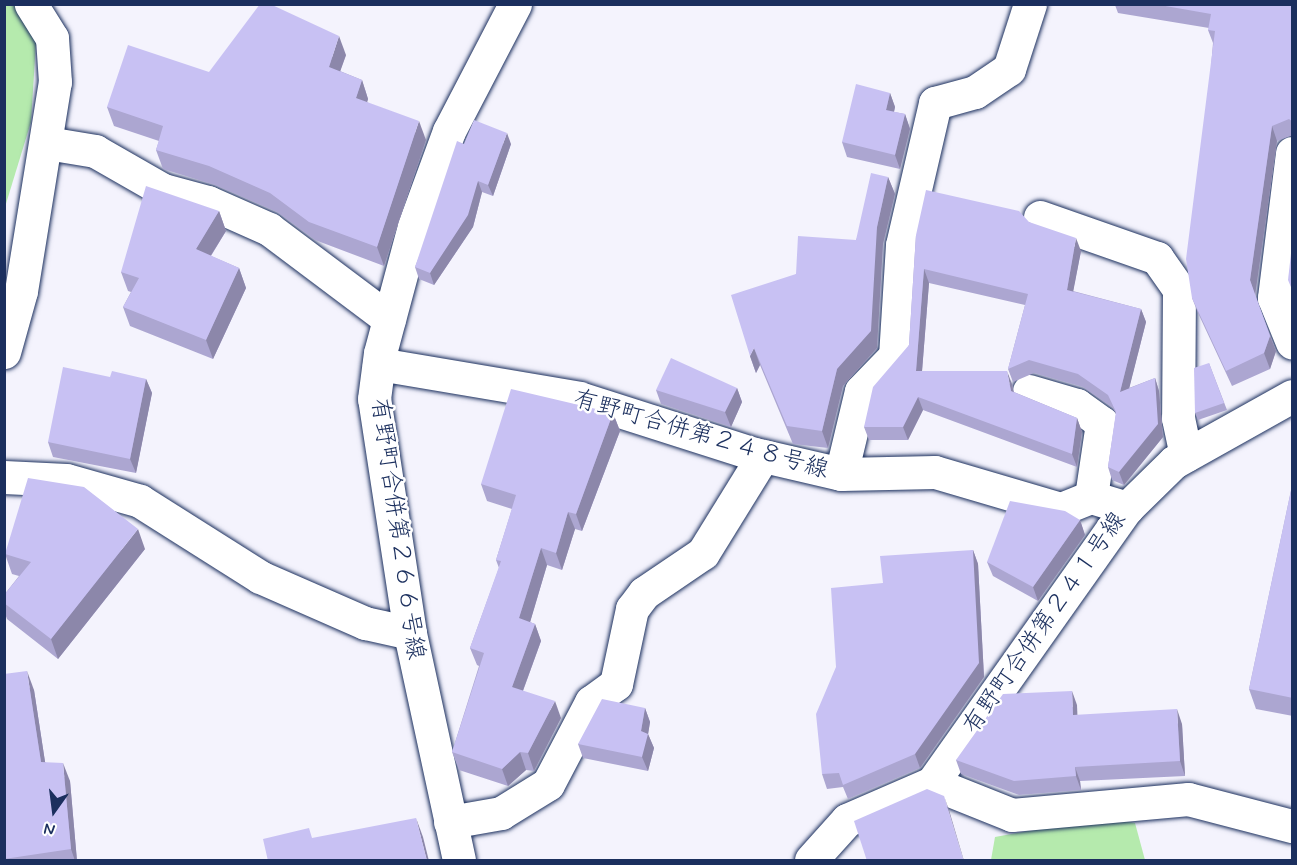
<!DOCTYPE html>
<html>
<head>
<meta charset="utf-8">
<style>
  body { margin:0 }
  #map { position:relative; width:1297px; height:865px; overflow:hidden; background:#f4f3fd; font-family:Mynerve,"Klee One",sans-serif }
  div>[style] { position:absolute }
  .green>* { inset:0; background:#b5eaad }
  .roads { filter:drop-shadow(0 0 2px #1b2f5e) drop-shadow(0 0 2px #1b2f5e) }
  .minor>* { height:33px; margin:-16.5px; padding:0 16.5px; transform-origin:16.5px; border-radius:16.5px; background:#fff }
  .wall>* { inset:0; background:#aca6d1 }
  .shaded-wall>* { inset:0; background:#8c87aa }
  .building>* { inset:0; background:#c8c1f3 }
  span { translate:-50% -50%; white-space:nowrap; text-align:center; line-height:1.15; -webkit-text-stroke:5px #fff; paint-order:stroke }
  .street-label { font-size:24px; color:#1b2f5e }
  .frame { position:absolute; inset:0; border:6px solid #1b2f5e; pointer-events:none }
  .north { position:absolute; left:24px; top:781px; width:60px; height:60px; -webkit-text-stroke:4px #fff; paint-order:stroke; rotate:194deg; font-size:16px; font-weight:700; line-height:24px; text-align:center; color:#1b2f5e }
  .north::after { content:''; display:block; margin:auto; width:21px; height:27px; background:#1b2f5e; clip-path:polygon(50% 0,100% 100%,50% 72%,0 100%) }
</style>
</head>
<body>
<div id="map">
  <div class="green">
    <div style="clip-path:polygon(5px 5px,14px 5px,36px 42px,31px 122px,5px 207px)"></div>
    <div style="clip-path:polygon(1104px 817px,1135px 823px,1145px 860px,991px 860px,995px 837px)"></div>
  </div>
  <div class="roads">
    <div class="minor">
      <div style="left:47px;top:143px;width:49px;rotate:9.5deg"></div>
      <div style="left:95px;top:151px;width:78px;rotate:29.8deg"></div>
      <div style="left:163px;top:190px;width:47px;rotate:14.9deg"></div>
      <div style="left:208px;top:202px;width:67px;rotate:23.9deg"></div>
      <div style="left:269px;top:229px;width:150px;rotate:36.9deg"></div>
      <div style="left:1292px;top:153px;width:146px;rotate:97.1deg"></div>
      <div style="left:1274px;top:298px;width:48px;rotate:67.8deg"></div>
      <div style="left:1040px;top:217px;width:124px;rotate:19.3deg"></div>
      <div style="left:1157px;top:258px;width:38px;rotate:55deg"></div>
      <div style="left:1179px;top:289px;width:129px;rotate:90.4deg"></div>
      <div style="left:1178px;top:418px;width:38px;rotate:78deg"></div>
      <div style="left:4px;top:352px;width:63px;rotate:-74.4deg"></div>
      <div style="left:21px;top:291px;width:212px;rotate:-80.8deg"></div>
      <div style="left:55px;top:82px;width:44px;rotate:-93.9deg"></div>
      <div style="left:52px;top:38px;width:40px;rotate:-122deg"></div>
      <div style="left:379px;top:364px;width:203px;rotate:9.6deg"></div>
      <div style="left:579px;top:398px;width:185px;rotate:17.7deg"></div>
      <div style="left:755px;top:454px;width:88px;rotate:13.1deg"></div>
      <div style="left:841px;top:474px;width:94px;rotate:-1.2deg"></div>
      <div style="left:935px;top:472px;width:131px;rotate:16.4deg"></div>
      <div style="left:1061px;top:509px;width:32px;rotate:-22deg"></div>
      <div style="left:1091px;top:497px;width:38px;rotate:17deg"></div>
      <div style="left:1029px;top:391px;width:50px;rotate:16.3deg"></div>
      <div style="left:1077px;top:405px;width:31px;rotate:36deg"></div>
      <div style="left:1102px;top:423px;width:75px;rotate:98.5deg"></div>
      <div style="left:841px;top:474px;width:85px;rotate:-76.5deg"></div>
      <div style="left:861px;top:391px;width:49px;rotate:-45.8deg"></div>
      <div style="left:895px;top:356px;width:111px;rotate:-86.4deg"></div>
      <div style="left:902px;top:245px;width:146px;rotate:-76.9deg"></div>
      <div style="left:935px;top:103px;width:41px;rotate:-15.4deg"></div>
      <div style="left:975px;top:92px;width:41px;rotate:-34.1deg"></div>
      <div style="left:1009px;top:69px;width:68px;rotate:-72.1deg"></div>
      <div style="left:4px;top:477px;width:62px;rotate:2.8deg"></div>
      <div style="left:66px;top:480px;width:77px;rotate:15.8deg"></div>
      <div style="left:140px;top:501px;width:142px;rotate:32.3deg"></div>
      <div style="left:260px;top:577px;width:115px;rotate:23.7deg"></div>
      <div style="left:365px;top:623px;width:46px;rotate:12.5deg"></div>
      <div style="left:932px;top:783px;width:86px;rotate:21.8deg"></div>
      <div style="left:1012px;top:815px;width:177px;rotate:-5.2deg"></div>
      <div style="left:1188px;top:799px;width:107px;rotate:14.6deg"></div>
      <div style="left:450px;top:822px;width:52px;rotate:-10deg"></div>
      <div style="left:501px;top:813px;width:55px;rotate:-31.7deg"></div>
      <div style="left:548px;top:784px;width:93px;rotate:-62.3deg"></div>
      <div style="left:591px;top:702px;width:31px;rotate:-36deg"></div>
      <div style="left:616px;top:684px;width:77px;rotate:-78deg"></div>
      <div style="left:632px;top:609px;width:20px;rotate:-53deg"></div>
      <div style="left:644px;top:593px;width:71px;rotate:-34.1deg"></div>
      <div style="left:703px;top:553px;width:114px;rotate:-58.3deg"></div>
      <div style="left:459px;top:860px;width:232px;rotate:-102.2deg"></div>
      <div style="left:410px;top:633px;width:237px;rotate:-98.7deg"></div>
      <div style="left:374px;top:399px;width:46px;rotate:-82.6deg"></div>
      <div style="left:380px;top:353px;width:131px;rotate:-75deg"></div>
      <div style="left:414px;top:226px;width:101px;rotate:-69.8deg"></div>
      <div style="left:449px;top:131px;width:143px;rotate:-62.5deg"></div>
      <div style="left:811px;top:860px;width:54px;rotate:-48deg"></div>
      <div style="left:847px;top:820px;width:93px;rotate:-23.5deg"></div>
      <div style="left:932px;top:783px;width:337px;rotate:-54.7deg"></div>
      <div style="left:1127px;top:508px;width:66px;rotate:-44.4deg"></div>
      <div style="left:1174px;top:462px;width:135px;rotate:-29.2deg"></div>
    </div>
  </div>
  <div class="wall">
    <div style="clip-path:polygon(1110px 4px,1293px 4px,1293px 135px,1277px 141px,1255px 295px,1276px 351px,1270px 369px,1232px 386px,1198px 313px,1192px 298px,1213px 43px,1208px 30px,1209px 28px,1118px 13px,1115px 5px)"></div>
    <div style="clip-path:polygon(346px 55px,340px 71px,362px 80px,368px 99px,367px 102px,426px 140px,384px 266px,315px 240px,277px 212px,215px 185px,163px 169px,156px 150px,159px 141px,114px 126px,107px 107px,209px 72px)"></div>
    <div style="clip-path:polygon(890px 93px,895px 107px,894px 112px,905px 114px,910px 129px,900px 169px,847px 157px,842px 142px)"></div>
    <div style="clip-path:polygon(464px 144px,511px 144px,493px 196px,482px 192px,473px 227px,434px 285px,419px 279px,415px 267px)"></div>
    <div style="clip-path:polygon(888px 177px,895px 194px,883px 244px,877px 348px,843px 386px,828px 448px,793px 444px,760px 365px,756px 373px,750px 356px,796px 274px,856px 240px)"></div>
    <div style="clip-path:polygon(219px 211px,226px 231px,211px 256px,239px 268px,246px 288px,213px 359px,130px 326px,123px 307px,131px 292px,128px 291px,121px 272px)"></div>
    <div style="clip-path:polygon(1029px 222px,1081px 251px,1073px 291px,1141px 309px,1146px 322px,1129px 388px,1155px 378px,1159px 391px,1163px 437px,1124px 485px,1112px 480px,1108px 467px,1116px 414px,1113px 408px,1083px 387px,1034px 373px,1013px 382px,1008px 369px,1025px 305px,929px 283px,922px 371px,1012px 384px,1014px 392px,1077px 418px,1082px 432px,1077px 467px,923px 410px,908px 440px,869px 440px,864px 427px,909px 345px,916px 235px)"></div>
    <div style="clip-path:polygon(1209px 363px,1227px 410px,1198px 420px,1195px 413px)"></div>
    <div style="clip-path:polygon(110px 377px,146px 379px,152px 393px,136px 473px,53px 457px,48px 442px)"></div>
    <div style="clip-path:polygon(737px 388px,742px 402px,731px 427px,661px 404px,656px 390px)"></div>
    <div style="clip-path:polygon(613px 413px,620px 431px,582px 531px,575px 529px,562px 570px,547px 565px,530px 622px,535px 624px,541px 641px,523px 691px,561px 718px,534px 771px,526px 770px,508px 786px,459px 770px,452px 752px,479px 666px,477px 665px,470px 648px,499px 568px,496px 560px,512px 509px,487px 501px,481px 484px)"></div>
    <div style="clip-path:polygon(1293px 481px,1293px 716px,1256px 709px,1249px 689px)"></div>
    <div style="clip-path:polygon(1080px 520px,1085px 535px,1038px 601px,993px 576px,987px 562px)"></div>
    <div style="clip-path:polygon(145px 549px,58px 659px,7px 619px,4px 611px,4px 595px,19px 576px,12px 574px,5px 554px)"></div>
    <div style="clip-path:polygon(973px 550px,978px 564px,984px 677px,920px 768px,848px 799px,843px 787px,827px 789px,822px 774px,883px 583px)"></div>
    <div style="clip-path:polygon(4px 674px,34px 690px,45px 762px,70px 781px,77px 861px,4px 861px)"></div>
    <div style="clip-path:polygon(1077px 705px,1077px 715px,1182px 724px,1185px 776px,1080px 781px,1081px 790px,1019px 795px,961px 774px,956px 760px)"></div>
    <div style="clip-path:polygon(645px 708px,650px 722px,648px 734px,654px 748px,648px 771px,583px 758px,578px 744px)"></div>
  </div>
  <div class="shaded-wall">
    <div style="clip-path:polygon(339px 36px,346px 55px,335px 86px,329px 67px)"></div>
    <div style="clip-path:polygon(362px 80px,368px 99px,363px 116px,356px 98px)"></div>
    <div style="clip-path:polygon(890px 93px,895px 107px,891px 125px,886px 110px)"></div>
    <div style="clip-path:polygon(905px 114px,910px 129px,900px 169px,895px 155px)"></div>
    <div style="clip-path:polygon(419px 121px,426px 140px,384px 266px,377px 247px)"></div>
    <div style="clip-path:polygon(1272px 126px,1277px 141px,1255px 296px,1250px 280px)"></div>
    <div style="clip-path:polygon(507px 133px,511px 144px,493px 196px,488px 185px)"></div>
    <div style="clip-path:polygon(888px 177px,895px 194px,883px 244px,877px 348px,843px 386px,828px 448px,822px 431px,837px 369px,877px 227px)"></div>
    <div style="clip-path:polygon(478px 181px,482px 192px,473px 227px,434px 285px,430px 273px)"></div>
    <div style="clip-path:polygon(219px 211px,226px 231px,203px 268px,196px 249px)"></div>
    <div style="clip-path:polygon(1076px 238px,1081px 251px,1071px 303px,1067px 290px)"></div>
    <div style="clip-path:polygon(239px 268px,246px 288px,213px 359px,206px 340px)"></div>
    <div style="clip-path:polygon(924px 269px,929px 283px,921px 384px,916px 371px)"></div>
    <div style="clip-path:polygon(1141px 309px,1146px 322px,1125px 405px,1120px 392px)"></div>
    <div style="clip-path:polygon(1270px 336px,1276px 351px,1270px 369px,1264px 353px)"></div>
    <div style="clip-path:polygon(754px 348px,760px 365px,756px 373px,750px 356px)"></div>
    <div style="clip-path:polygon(1007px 371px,1012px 384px,1016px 404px,1011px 391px)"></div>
    <div style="clip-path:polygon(1155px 378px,1159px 391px,1163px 437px,1124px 485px,1119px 472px)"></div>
    <div style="clip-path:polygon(146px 379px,152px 393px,136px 473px,130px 459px)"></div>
    <div style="clip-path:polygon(737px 388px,742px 402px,731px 427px,725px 412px)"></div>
    <div style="clip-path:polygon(918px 397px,923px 410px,908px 440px,903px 427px)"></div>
    <div style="clip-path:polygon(613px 413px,620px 431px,582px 531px,576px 514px)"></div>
    <div style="clip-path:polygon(1077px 418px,1082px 432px,1077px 467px,1072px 454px)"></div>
    <div style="clip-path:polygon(568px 512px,575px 529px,562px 570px,556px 553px)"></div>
    <div style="clip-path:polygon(1080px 520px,1085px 535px,1038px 601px,1033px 587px)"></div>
    <div style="clip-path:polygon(138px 529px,145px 549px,58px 659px,51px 639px)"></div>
    <div style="clip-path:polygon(541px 548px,547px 565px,526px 636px,519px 618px)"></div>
    <div style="clip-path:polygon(973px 550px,978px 564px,984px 677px,920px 768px,915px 754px)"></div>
    <div style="clip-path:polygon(535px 624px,541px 641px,518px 704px,512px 687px)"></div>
    <div style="clip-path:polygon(27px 671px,34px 690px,48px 781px,41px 762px)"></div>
    <div style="clip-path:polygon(1072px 691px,1077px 705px,1078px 729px,1073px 715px)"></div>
    <div style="clip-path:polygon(555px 701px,561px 718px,534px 771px,528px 753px)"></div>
    <div style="clip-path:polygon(645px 708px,650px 722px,647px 741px,648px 734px,654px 748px,648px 771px,642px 757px,641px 731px)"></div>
    <div style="clip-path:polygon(1177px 709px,1182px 724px,1185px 776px,1180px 761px)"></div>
    <div style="clip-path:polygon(520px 752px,526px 770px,508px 786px,502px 769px)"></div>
    <div style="clip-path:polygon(63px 763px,70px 781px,77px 861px,75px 861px,71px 849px)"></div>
    <div style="clip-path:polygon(1075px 767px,1080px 781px,1081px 790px,1076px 776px)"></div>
    <div style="clip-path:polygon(944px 796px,949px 810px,964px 861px,963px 859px)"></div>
    <div style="clip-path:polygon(416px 818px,423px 837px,429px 861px,427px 861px)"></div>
  </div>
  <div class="building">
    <div style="clip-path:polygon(260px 4px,270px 4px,339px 36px,329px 67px,362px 80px,356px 98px,419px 121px,377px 247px,309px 222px,270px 193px,209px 166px,156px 150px,163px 126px,107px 107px,128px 45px,209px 72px)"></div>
    <div style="clip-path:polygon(1154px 4px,1293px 4px,1293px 122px,1289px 119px,1272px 126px,1250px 280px,1270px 336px,1264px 353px,1226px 371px,1192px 298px,1186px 259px,1215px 31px,1208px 30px,1211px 14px)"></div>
    <div style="clip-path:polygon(856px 84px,890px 93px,886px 110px,905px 114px,895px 155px,842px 142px)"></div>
    <div style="clip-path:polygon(474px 120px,507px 133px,488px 185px,478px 181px,468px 215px,430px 273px,415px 267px,457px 141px,464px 144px)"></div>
    <div style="clip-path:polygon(871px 173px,888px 177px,877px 227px,871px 331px,837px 369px,822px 431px,787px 426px,754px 348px,750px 356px,731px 295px,796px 274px,798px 236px,856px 240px)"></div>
    <div style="clip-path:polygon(146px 186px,219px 211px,196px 249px,239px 268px,206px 340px,123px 307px,139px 278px,121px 272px)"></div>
    <div style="clip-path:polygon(926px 190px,1019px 211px,1029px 222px,1076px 238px,1067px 290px,1141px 309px,1120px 392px,1155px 378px,1158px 424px,1119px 472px,1108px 467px,1116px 412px,1108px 395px,1078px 374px,1029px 360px,1008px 369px,1028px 294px,924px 269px,916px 371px,1007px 371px,1011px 391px,1077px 418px,1072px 454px,918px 397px,903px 427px,864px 427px,873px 387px,909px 345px,916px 235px)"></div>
    <div style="clip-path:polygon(1293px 236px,1293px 292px,1288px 280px)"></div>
    <div style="clip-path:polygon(671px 358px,737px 388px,725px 412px,656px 390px)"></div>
    <div style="clip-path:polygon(1209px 363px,1224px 403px,1195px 413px,1194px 368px)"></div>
    <div style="clip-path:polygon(63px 367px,110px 377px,112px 371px,146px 379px,130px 459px,48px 442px)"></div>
    <div style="clip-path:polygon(511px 389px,613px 413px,576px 514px,568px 512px,556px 553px,541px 548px,519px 618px,535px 624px,512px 687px,555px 701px,528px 753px,520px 752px,502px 769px,452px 752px,484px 653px,470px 648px,501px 561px,496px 560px,516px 495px,481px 484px)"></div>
    <div style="clip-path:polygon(28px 478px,84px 487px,138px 529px,51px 639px,4px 603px,4px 595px,31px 562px,5px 554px)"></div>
    <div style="clip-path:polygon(1293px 481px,1293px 698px,1249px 689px)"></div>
    <div style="clip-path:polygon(1010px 501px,1065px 511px,1080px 520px,1033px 587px,987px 562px)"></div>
    <div style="clip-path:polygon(973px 550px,979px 663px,915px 754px,843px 785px,839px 773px,822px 774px,816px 714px,836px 667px,831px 588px,883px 583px,880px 556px)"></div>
    <div style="clip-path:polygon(27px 671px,41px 762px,63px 763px,71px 849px,4px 859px,4px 674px)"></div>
    <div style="clip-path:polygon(1072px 691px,1073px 715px,1177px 709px,1180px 761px,1075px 767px,1076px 776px,1014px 781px,956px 760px,1003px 694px)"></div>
    <div style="clip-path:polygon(602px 699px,645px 708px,641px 731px,648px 734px,642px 757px,578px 744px)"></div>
    <div style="clip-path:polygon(927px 789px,944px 796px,963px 859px,960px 861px,867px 861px,854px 821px)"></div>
    <div style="clip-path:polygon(416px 818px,427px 861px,268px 861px,263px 839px,309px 828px,312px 838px)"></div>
  </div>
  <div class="street-label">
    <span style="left:701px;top:435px;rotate:16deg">有野町合併第２４８号線</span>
    <span style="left:397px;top:529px;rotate:82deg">有野町合併第２６６号線</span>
    <span style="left:1045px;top:623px;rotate:-55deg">有野町合併第２４１号線</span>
  </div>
  <div class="frame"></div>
  <div class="north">N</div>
</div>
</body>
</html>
